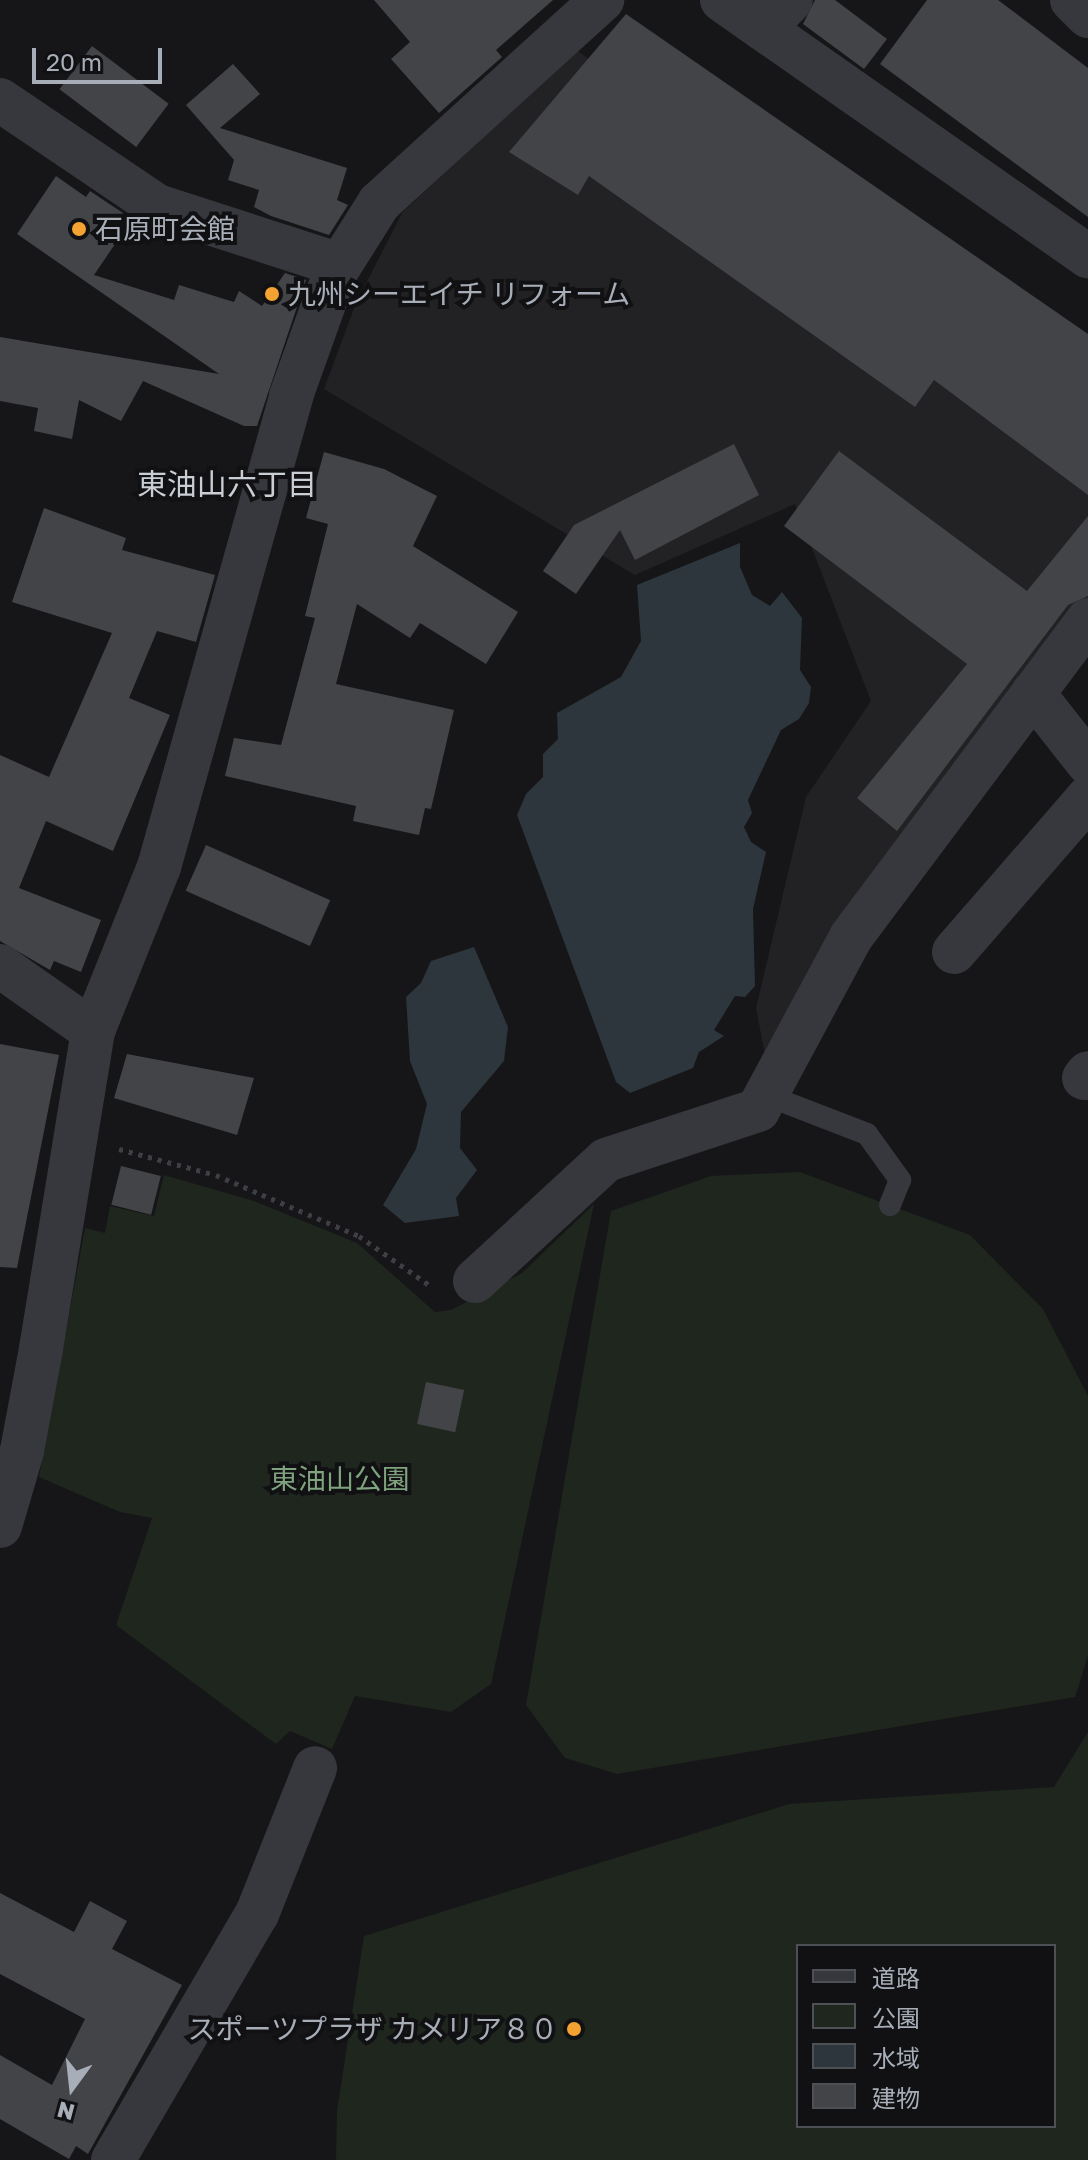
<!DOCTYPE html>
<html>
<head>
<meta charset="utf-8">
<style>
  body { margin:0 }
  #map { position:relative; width:1088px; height:2160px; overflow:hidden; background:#161618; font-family:"Golos Text","Noto Sans JP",sans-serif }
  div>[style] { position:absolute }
  .built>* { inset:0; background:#222225 }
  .green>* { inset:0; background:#1e261e }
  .water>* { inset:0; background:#2c363c }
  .building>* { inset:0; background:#424448; transform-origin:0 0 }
  .path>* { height:5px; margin-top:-2.5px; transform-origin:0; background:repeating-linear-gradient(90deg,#3d3f44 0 4px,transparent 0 10px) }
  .service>* { height:22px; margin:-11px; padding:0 11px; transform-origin:11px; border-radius:11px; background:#37383d }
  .minor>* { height:44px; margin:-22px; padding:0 22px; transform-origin:22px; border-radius:22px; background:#37383d }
  .dots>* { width:22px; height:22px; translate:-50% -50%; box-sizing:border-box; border:4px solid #111113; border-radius:50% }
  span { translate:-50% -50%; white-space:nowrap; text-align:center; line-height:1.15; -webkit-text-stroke:8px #111113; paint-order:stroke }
  .poi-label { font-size:28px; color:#a8aeb8 }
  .left { translate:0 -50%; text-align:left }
  .right { translate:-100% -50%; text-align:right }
  .park-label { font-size:28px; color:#7fa37e }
  .neighbourhood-label { font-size:30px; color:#c9cdd4 }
  .legend { position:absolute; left:796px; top:1944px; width:260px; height:184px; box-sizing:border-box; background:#111113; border:2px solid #4d5055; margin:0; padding:10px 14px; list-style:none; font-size:24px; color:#a8aeb8 }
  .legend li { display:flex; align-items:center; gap:16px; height:40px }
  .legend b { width:40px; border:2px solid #4d5055 }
  .north { position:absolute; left:32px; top:2048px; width:80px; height:80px; -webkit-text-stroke:6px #111113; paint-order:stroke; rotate:195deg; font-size:22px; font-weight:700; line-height:32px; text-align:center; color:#a8aeb8 }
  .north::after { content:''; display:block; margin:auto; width:28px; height:36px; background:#a8aeb8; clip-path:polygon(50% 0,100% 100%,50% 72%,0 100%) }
  .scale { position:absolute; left:32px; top:48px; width:130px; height:36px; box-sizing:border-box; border:4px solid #a8aeb8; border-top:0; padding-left:10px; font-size:24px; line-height:28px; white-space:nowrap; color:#a8aeb8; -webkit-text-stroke:6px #111113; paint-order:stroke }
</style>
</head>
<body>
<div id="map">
  <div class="built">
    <div style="clip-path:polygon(576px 50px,1088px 411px,1088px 598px,833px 926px,766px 1060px,756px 1008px,806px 797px,871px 701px,795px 504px,635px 575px,324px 389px,356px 303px,402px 213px)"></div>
  </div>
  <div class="green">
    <div style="clip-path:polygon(800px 1172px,970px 1235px,1043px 1309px,1088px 1396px,1088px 1656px,1075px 1697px,617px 1774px,565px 1758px,526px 1705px,611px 1211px,711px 1176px)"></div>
    <div style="clip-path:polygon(164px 1175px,254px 1201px,357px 1243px,435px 1312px,451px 1310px,522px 1273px,594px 1204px,491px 1684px,451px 1712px,355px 1696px,332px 1749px,290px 1731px,276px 1744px,116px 1625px,152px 1518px,120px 1512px,39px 1477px,85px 1228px,105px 1233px,110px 1206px,154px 1216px)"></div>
    <div style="clip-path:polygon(evenodd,1088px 1732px,1088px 2160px,336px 2160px,337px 2111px,364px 1936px,789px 1804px,1054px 1787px,1088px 1732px,798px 1946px,1054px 1946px,1054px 2126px,798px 2126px,798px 1946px)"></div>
  </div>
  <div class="water">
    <div style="clip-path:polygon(740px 543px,740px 567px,752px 595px,770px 606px,782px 592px,802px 618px,800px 670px,811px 687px,809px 703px,799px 719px,781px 730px,748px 800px,752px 813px,744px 827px,751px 842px,766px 852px,753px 909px,755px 986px,745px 997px,735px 996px,714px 1030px,724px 1036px,699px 1052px,693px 1068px,630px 1093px,616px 1082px,517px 815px,526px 794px,543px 777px,543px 754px,558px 739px,557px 713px,621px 677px,641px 641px,637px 585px)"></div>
    <div style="clip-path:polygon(474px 947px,508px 1027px,504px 1061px,461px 1112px,460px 1148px,477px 1170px,456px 1198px,459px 1216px,405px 1223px,383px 1205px,416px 1149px,427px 1104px,410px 1061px,406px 997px,421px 983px,431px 961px)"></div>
  </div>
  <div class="building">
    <div style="clip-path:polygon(374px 0,553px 0,496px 50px,502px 57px,439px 113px,391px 59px,410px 42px)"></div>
    <div style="clip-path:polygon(815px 0,835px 0,887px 39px,864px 69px,803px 24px)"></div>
    <div style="clip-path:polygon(927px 0,998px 0,1088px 68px,1088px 217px,880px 64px)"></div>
    <div style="clip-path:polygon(626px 14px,1088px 334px,1088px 495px,934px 380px,915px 407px,589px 176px,578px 195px,509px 152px)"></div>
    <div style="left:92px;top:46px;width:96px;height:54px;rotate:37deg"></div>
    <div style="clip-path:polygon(233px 64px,260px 94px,220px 128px,347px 168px,337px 200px,348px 205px,329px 235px,271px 216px,254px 207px,259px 190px,228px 180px,234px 160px,186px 105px)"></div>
    <div style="clip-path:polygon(56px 176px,86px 197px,90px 191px,132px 219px,94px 275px,174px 300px,179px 285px,234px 302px,239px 291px,262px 306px,285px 273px,306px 280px,257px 426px,244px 426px,143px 381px,121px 421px,79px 400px,72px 439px,34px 431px,38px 408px,0 401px,0 337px,219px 374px,17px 234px)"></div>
    <div style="clip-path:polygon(734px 444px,759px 495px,635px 560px,620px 530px,576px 594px,543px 571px,574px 525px)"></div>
    <div style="clip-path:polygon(839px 451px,1027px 591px,1088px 516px,1088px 596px,1068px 605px,897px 831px,857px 798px,967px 664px,784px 526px)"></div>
    <div style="clip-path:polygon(324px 452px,384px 469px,437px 496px,413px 546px,518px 612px,486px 664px,420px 623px,410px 638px,357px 604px,336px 684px,454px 710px,431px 809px,425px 808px,419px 835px,353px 821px,356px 806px,225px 776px,234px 738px,281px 745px,315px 618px,305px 616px,328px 524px,306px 518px)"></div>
    <div style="clip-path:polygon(44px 508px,126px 538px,122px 550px,215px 575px,196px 642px,157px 631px,129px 698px,170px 715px,113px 851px,46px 821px,19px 888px,101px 920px,81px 972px,54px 961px,50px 970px,0 941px,0 755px,49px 777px,112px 633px,12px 602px)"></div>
    <div style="left:206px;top:845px;width:136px;height:50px;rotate:24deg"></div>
    <div style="clip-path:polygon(0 1044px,59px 1055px,17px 1268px,0 1267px)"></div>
    <div style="clip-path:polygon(127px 1054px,254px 1078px,237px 1135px,114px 1098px)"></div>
    <div style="left:121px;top:1166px;width:41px;height:40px;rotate:14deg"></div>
    <div style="left:426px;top:1382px;width:39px;height:43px;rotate:12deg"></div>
    <div style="clip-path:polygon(0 1893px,74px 1932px,90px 1901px,127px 1921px,112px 1949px,182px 1985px,88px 2154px,76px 2146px,69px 2159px,0 2119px,0 2055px,52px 2085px,85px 2019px,0 1974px)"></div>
  </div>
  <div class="path">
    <div style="left:119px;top:1149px;width:100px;rotate:15deg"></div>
    <div style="left:216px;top:1175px;width:155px;rotate:23.1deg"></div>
    <div style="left:359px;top:1236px;width:89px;rotate:34.9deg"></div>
  </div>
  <div class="service">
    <div style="left:766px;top:1095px;width:108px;rotate:21.1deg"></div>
    <div style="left:867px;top:1134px;width:57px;rotate:54.3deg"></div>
    <div style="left:900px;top:1180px;width:27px;rotate:112deg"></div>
  </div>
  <div class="minor">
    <div style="left:722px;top:0;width:447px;rotate:35deg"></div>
    <div style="left:1072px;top:0;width:23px;rotate:45deg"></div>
    <div style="left:763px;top:29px;width:40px;rotate:-46deg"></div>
    <div style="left:0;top:100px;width:189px;rotate:34deg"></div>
    <div style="left:157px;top:206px;width:192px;rotate:17.9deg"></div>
    <div style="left:1033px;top:693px;width:89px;rotate:51.8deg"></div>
    <div style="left:954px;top:952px;width:204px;rotate:-49deg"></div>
    <div style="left:0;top:966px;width:113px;rotate:35deg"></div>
    <div style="left:93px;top:1031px;width:322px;rotate:99.3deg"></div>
    <div style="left:41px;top:1349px;width:104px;rotate:100.6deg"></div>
    <div style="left:22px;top:1451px;width:78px;rotate:106.3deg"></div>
    <div style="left:93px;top:1031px;width:177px;rotate:-68.1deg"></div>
    <div style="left:159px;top:867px;width:489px;rotate:-74.3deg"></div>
    <div style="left:291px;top:396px;width:131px;rotate:-70.3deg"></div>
    <div style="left:335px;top:273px;width:83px;rotate:-57.8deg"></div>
    <div style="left:379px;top:203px;width:302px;rotate:-42.3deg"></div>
    <div style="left:1084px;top:1078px;width:6px;rotate:-51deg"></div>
    <div style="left:475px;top:1281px;width:178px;rotate:-42.7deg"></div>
    <div style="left:606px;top:1160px;width:160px;rotate:-18.2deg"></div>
    <div style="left:758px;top:1110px;width:196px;rotate:-61.7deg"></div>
    <div style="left:851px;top:937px;width:396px;rotate:-53.2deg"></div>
    <div style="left:113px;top:2160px;width:285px;rotate:-59.7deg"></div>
    <div style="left:257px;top:1914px;width:157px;rotate:-68.3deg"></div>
  </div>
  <div class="dots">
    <div style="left:79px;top:229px;background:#f4a231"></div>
    <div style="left:272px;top:294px;background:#f4a231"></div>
    <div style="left:574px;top:2029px;background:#f4a231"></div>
  </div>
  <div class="poi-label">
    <span class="left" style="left:95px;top:229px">石原町会館</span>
    <span class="left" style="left:288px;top:294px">九州シーエイチ リフォーム</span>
    <span class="right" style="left:558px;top:2029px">スポーツプラザ カメリア８０</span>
  </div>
  <div class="park-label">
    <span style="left:340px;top:1479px">東油山公園</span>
  </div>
  <div class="neighbourhood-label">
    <span style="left:227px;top:484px">東油山六丁目</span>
  </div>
  <ul class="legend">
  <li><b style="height:10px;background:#37383d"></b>道路</li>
  <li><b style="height:22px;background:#1e261e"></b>公園</li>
  <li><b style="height:22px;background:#2c363c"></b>水域</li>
  <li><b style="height:22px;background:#424448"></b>建物</li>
  </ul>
  <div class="north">N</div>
  <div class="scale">20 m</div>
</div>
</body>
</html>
